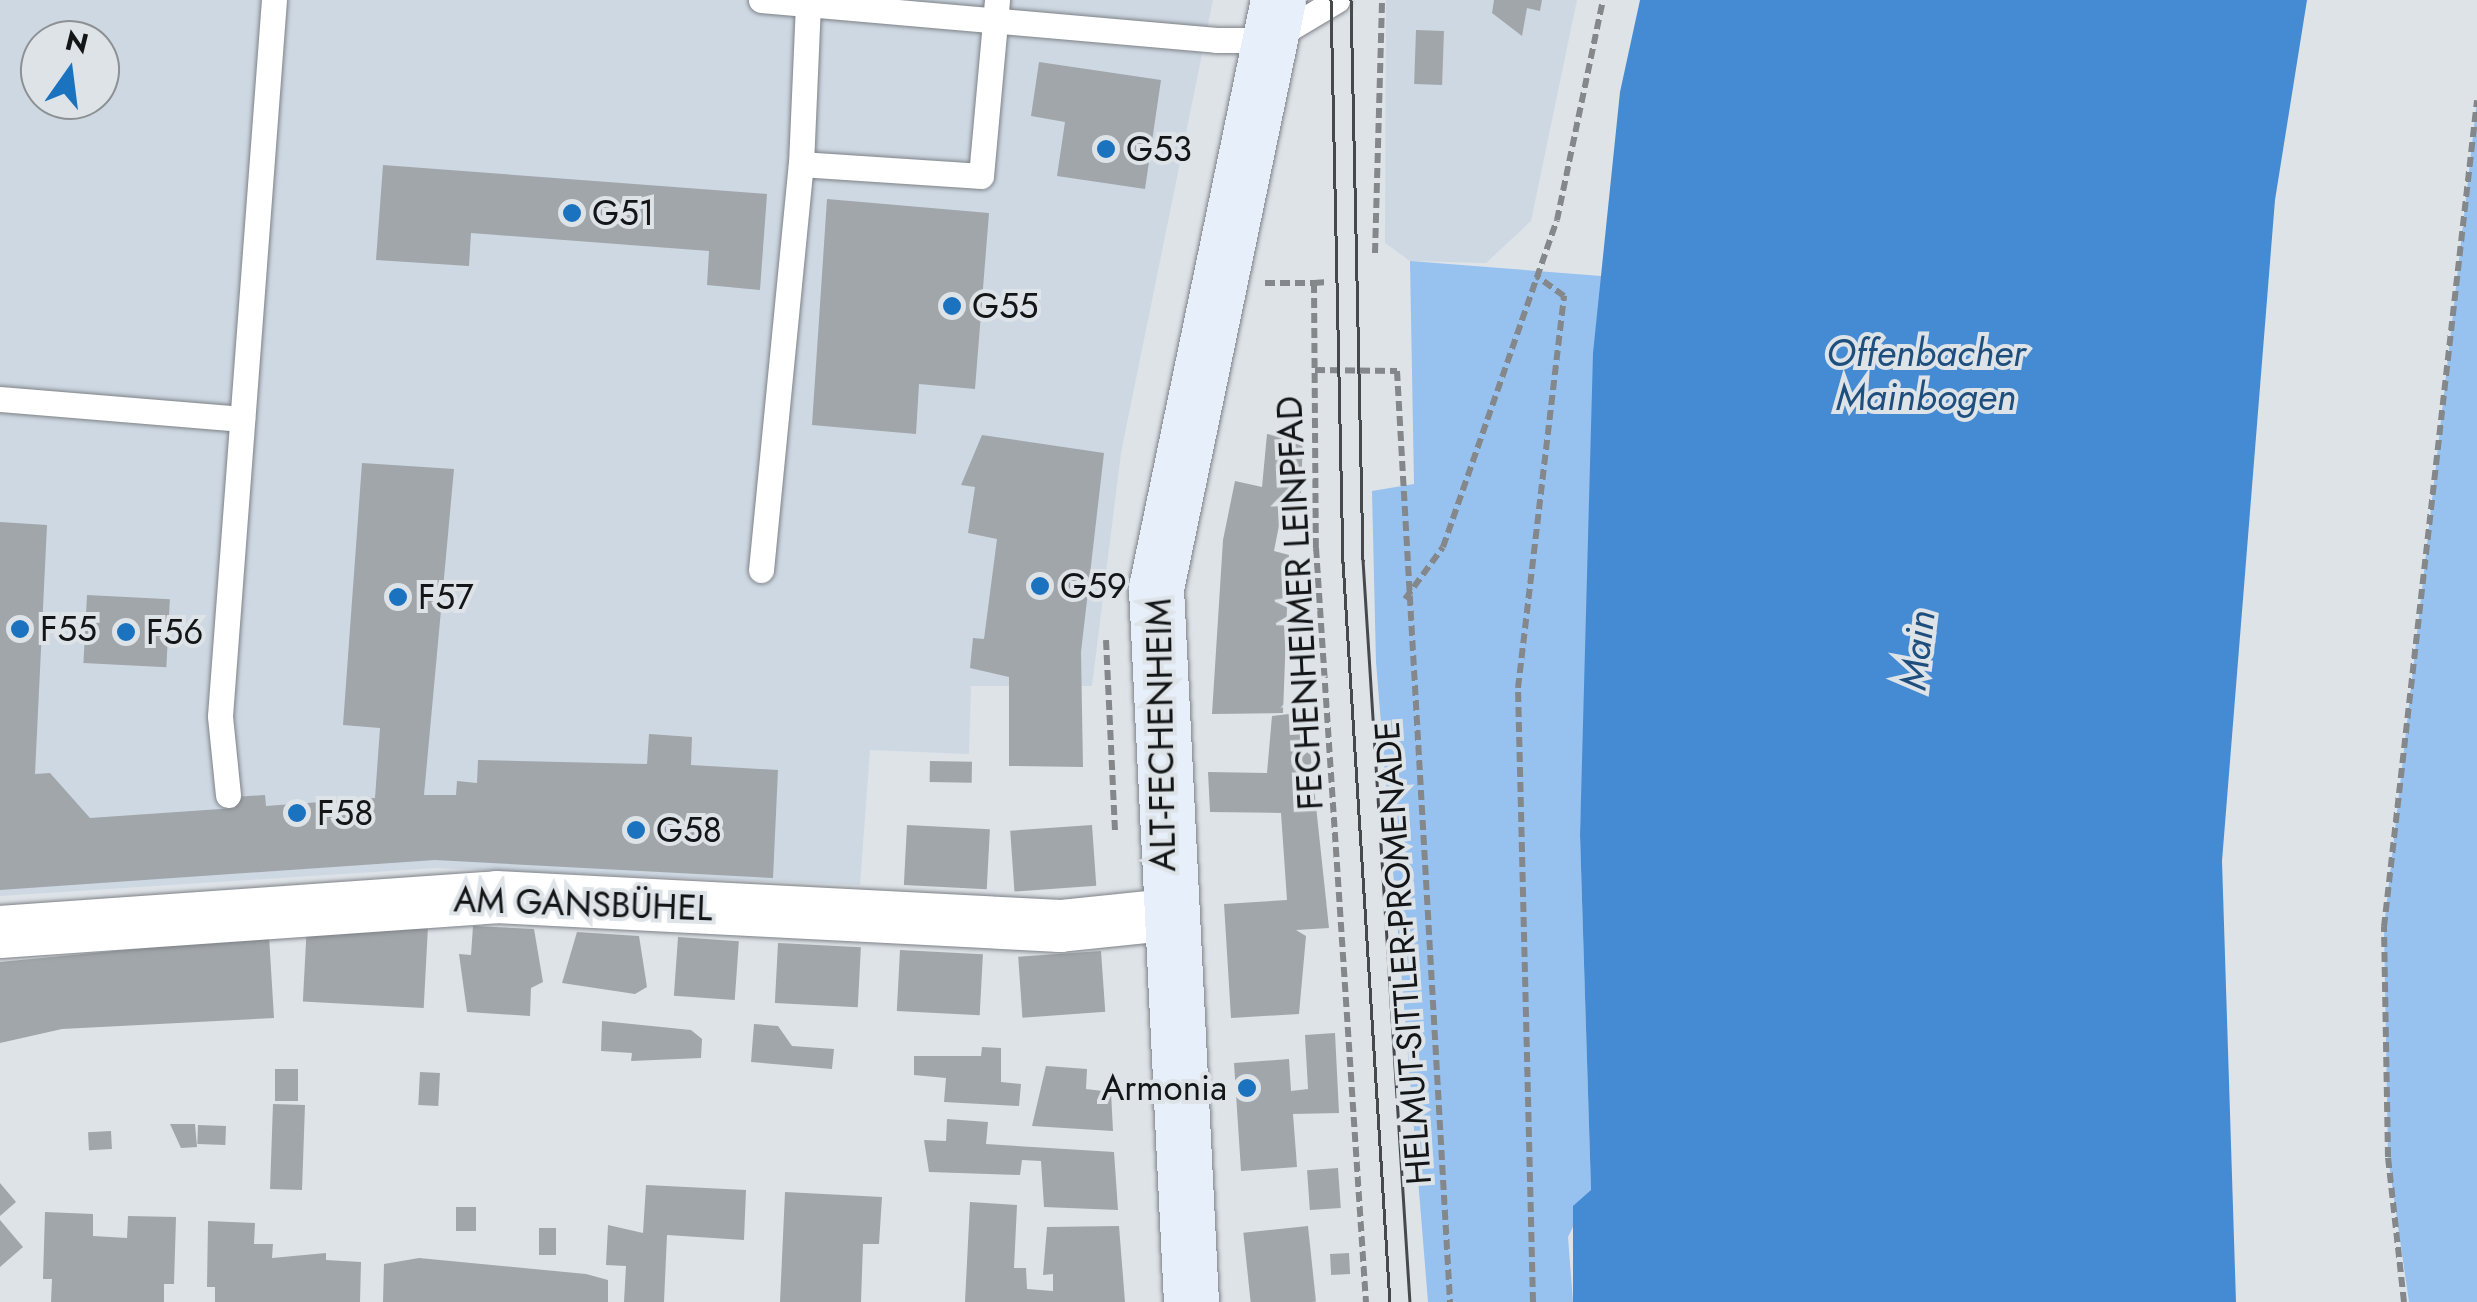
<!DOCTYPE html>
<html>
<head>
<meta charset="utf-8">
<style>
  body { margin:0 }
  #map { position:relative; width:2477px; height:1302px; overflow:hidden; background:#dee3e8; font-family:Jost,sans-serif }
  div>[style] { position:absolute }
  .built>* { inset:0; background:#ced8e3 }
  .green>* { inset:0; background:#97c1ef }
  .water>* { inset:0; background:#458bd3 }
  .building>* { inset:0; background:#a1a6aa; transform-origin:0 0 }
  .path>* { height:6px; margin-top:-3px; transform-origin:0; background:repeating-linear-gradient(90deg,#84888b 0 10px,transparent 0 15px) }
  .roads { filter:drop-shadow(0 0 2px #7e8287) drop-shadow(0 0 2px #7e8287) }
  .lane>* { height:25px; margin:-12.5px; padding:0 12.5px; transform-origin:12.5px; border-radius:12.5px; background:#fff }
  .street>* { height:52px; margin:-26px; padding:0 26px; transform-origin:26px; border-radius:26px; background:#fff }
  .secondary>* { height:55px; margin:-27.5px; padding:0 27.5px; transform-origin:27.5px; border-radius:27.5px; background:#e6effa }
  .tram>* { height:2.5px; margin:-1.25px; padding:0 1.25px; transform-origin:1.25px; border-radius:1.25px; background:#474a4c }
  .dots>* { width:28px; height:28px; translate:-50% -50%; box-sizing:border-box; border:5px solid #dee3e8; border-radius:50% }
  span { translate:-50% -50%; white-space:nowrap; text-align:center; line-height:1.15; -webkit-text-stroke:8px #dee3e8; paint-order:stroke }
  .poi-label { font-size:35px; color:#131516 }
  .left { translate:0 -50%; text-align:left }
  .right { translate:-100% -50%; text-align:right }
  .street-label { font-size:35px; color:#131516 }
  .water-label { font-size:38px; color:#1d4e7e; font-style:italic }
  .north { position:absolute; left:20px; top:20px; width:100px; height:100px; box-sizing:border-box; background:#dee3e8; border:2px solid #8d9194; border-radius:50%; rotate:14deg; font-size:28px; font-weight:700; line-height:40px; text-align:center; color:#131516 }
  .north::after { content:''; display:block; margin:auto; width:35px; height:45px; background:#1b72bf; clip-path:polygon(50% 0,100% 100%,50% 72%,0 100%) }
</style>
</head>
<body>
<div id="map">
  <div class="built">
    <div style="clip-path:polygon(evenodd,0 0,1213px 0,1121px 453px,1092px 686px,971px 686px,969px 754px,870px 750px,860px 885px,436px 868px,0 896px,0 0,40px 40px,100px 40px,100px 100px,40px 100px,40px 40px)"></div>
    <div style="clip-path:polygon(1386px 0,1577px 0,1531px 221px,1486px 263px,1410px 261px,1385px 243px)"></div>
  </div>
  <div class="green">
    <div style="clip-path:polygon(2477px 100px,2477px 1302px,2409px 1302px,2388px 1157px,2384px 927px)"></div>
    <div style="clip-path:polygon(1410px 261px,1601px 276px,1580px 835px,1591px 1190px,1568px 1237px,1573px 1302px,1428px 1302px,1376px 662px,1372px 491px,1414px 484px)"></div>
  </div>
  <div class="water">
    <div style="clip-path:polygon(1640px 0,2307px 0,2275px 200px,2222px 861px,2236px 1302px,1573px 1302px,1573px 1206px,1591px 1190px,1580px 835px,1593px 353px,1620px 92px)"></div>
  </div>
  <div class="building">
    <div style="clip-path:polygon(1494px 0,1542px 0,1540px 11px,1527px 8px,1522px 36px,1492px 13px)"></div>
    <div style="left:1416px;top:30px;width:28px;height:54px;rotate:2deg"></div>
    <div style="clip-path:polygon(1039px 62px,1161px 80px,1145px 189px,1057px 176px,1065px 122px,1031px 116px)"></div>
    <div style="clip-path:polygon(383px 165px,767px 194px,760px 290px,707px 285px,709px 251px,471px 233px,469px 266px,376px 260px)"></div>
    <div style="clip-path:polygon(827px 199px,989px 213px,975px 389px,919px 384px,916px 434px,812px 425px)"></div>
    <div style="clip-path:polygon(1267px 434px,1303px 438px,1301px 493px,1285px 495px,1274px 551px,1289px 555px,1283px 713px,1212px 714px,1223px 540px,1235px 481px,1262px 487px)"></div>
    <div style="clip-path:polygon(982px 435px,1104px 453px,1081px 652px,1083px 767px,1009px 766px,1009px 677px,970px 668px,973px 638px,984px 639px,997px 539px,968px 533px,975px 487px,961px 485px)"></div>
    <div style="clip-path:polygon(362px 463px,454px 469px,424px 795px,456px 795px,457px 781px,477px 783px,478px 760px,647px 764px,649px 734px,692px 737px,691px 765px,778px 770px,773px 878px,435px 860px,0 890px,0 522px,47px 525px,35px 774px,50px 773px,90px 818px,235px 808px,234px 797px,265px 795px,266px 806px,375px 798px,380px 728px,343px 725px)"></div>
    <div style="left:87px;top:595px;width:83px;height:68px;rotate:3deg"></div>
    <div style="clip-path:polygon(1306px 712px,1329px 928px,1296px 930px,1306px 936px,1299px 1014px,1231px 1018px,1224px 904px,1287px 900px,1281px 813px,1210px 812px,1208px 772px,1267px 773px,1272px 716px)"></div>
    <div style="left:930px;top:761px;width:42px;height:21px;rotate:1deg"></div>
    <div style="left:907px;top:825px;width:83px;height:60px;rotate:3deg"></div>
    <div style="left:1092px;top:825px;width:61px;height:82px;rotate:86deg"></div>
    <div style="left:428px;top:926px;width:82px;height:121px;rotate:93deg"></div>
    <div style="clip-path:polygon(473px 926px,534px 929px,543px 982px,531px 988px,530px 1016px,467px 1012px,459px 954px,471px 955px)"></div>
    <div style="clip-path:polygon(577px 932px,639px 936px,647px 987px,635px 994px,562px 983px)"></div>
    <div style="clip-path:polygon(269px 936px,274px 1018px,62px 1029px,0 1043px,0 962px)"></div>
    <div style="left:678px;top:937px;width:61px;height:59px;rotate:4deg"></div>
    <div style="left:778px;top:943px;width:83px;height:60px;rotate:3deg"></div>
    <div style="left:900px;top:950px;width:83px;height:61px;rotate:3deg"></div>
    <div style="left:1101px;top:951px;width:61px;height:83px;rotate:86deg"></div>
    <div style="clip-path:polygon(602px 1021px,691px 1030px,702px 1039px,701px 1058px,631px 1061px,632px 1053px,601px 1051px)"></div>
    <div style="clip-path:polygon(754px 1024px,778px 1026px,792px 1046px,834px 1049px,832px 1069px,751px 1062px)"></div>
    <div style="clip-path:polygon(1335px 1033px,1339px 1113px,1293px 1114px,1297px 1167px,1241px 1171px,1234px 1063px,1289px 1059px,1291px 1091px,1308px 1089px,1305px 1035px)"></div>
    <div style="clip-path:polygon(982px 1047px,1001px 1048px,1001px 1082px,1021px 1084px,1019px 1106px,944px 1102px,946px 1078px,914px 1075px,914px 1056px,981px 1056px)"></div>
    <div style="clip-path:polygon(1046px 1066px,1087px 1069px,1086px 1089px,1111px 1092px,1113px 1131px,1032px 1126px)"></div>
    <div style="left:275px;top:1069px;width:23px;height:32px"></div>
    <div style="left:420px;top:1072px;width:20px;height:33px;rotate:3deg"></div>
    <div style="left:273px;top:1104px;width:32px;height:85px;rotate:2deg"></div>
    <div style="clip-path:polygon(947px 1119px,988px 1122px,986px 1144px,1114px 1152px,1118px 1210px,1044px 1207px,1041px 1161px,1022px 1160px,1020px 1175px,929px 1172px,924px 1140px,946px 1141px)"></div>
    <div style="clip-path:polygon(170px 1124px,195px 1124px,197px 1147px,181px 1148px)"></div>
    <div style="left:198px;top:1125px;width:28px;height:19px;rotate:2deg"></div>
    <div style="left:111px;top:1131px;width:18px;height:23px;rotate:87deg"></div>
    <div style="left:1338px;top:1168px;width:40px;height:31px;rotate:86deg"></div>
    <div style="clip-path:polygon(0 1183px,16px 1202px,0 1216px)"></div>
    <div style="clip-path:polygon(646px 1185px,746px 1190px,744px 1240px,667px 1235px,664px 1302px,624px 1302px,626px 1266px,606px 1265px,608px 1225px,643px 1233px)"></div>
    <div style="clip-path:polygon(785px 1192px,882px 1197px,879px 1244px,863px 1244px,861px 1302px,780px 1302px)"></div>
    <div style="clip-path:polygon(970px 1202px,1017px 1205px,1014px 1268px,1026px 1268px,1027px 1289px,1053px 1291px,1053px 1274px,1043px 1275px,1047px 1227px,1119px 1226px,1125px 1302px,965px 1302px)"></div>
    <div style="left:456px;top:1207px;width:20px;height:24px"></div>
    <div style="clip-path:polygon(45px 1212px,93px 1214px,93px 1236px,127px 1238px,128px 1216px,176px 1217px,174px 1284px,164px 1284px,164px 1302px,51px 1302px,52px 1279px,43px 1279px)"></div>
    <div style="clip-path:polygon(0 1220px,23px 1247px,0 1267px)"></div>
    <div style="clip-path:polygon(208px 1221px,255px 1223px,254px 1244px,273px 1244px,272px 1258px,326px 1253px,326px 1260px,361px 1262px,360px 1302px,215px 1302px,215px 1287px,207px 1287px)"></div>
    <div style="left:1308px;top:1226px;width:76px;height:65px;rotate:84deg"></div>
    <div style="left:539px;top:1228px;width:17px;height:27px"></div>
    <div style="left:1349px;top:1253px;width:21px;height:19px;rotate:87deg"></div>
    <div style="clip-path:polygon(419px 1258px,586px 1274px,608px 1280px,608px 1302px,383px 1302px,384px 1264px)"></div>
  </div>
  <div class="path">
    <div style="left:1375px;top:253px;width:253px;rotate:-88.4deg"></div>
    <div style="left:1265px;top:283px;width:49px"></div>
    <div style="left:1314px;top:283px;width:265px;rotate:89.6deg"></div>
    <div style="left:1316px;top:548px;width:756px;rotate:86.21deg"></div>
    <div style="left:1314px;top:283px;width:13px;rotate:-4deg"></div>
    <div style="left:1315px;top:370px;width:82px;rotate:0.7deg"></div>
    <div style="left:1397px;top:371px;width:933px;rotate:86.74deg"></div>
    <div style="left:1405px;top:599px;width:64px;rotate:-53.8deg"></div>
    <div style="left:1443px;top:547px;width:346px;rotate:-70.8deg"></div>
    <div style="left:1557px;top:220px;width:225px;rotate:-78.2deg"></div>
    <div style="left:1106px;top:640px;width:192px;rotate:87.3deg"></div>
    <div style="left:1533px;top:1302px;width:614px;rotate:-91.4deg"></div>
    <div style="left:1518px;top:688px;width:395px;rotate:-83.3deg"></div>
    <div style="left:1564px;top:296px;width:34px;rotate:-144deg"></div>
    <div style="left:2404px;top:1302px;width:146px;rotate:-96.3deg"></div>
    <div style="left:2388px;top:1157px;width:230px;rotate:-91deg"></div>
    <div style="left:2384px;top:927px;width:832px;rotate:-83.58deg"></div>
  </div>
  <div class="roads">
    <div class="lane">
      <div style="left:761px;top:0;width:457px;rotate:5deg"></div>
      <div style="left:1216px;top:40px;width:54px"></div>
      <div style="left:1270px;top:40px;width:78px;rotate:-30.8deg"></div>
      <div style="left:808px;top:4px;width:160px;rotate:92.5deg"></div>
      <div style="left:801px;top:164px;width:180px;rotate:3.8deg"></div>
      <div style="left:981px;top:176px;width:177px;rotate:-84.8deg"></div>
      <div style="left:0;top:399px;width:243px;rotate:4.7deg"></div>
      <div style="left:761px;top:570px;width:408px;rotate:-84.4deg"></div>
      <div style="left:228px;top:795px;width:79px;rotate:-95.8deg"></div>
      <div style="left:220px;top:716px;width:718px;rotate:-85.69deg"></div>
    </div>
    <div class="street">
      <div style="left:0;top:932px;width:497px;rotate:-4deg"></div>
      <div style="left:496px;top:897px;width:565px;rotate:2.94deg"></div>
      <div style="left:1060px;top:926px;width:107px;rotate:-5.9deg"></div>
    </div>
    <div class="secondary">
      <div style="left:1191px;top:1302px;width:715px;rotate:-92.81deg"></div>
      <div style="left:1156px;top:588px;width:601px;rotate:-78.28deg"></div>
    </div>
  </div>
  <div class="tram">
    <div style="left:1331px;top:0;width:562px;rotate:88.78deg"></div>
    <div style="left:1343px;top:562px;width:741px;rotate:86.37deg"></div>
    <div style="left:1351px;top:0;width:560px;rotate:88.77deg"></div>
    <div style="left:1363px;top:560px;width:743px;rotate:86.38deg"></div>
  </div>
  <div class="dots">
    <div style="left:1106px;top:149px;background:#1b72bf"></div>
    <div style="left:572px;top:213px;background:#1b72bf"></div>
    <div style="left:952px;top:306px;background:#1b72bf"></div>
    <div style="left:1040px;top:586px;background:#1b72bf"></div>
    <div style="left:398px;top:597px;background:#1b72bf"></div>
    <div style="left:20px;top:629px;background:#1b72bf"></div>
    <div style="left:126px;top:632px;background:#1b72bf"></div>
    <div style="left:297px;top:813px;background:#1b72bf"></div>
    <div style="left:636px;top:830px;background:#1b72bf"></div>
    <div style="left:1247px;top:1088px;background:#1b72bf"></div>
  </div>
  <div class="poi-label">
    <span class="left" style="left:1126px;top:149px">G53</span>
    <span class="left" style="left:592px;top:213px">G51</span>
    <span class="left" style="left:972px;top:306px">G55</span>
    <span class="left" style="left:1060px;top:586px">G59</span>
    <span class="left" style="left:418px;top:597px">F57</span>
    <span class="left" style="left:40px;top:629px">F55</span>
    <span class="left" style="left:146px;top:632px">F56</span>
    <span class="left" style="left:317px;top:813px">F58</span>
    <span class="left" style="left:656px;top:830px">G58</span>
    <span class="right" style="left:1227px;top:1088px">Armonia</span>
  </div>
  <div class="street-label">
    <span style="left:1300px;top:603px;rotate:-93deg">FECHENHEIMER LEINPFAD</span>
    <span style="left:1161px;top:735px;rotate:-91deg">ALT-FECHENHEIM</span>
    <span style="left:583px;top:904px;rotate:2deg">AM GANSBÜHEL</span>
    <span style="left:1403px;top:953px;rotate:-94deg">HELMUT-SITTLER-PROMENADE</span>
  </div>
  <div class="water-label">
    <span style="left:1926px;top:375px">Offenbacher<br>Mainbogen</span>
    <span style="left:1917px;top:650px;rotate:-83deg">Main</span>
  </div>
  <div class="north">N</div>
</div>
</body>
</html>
